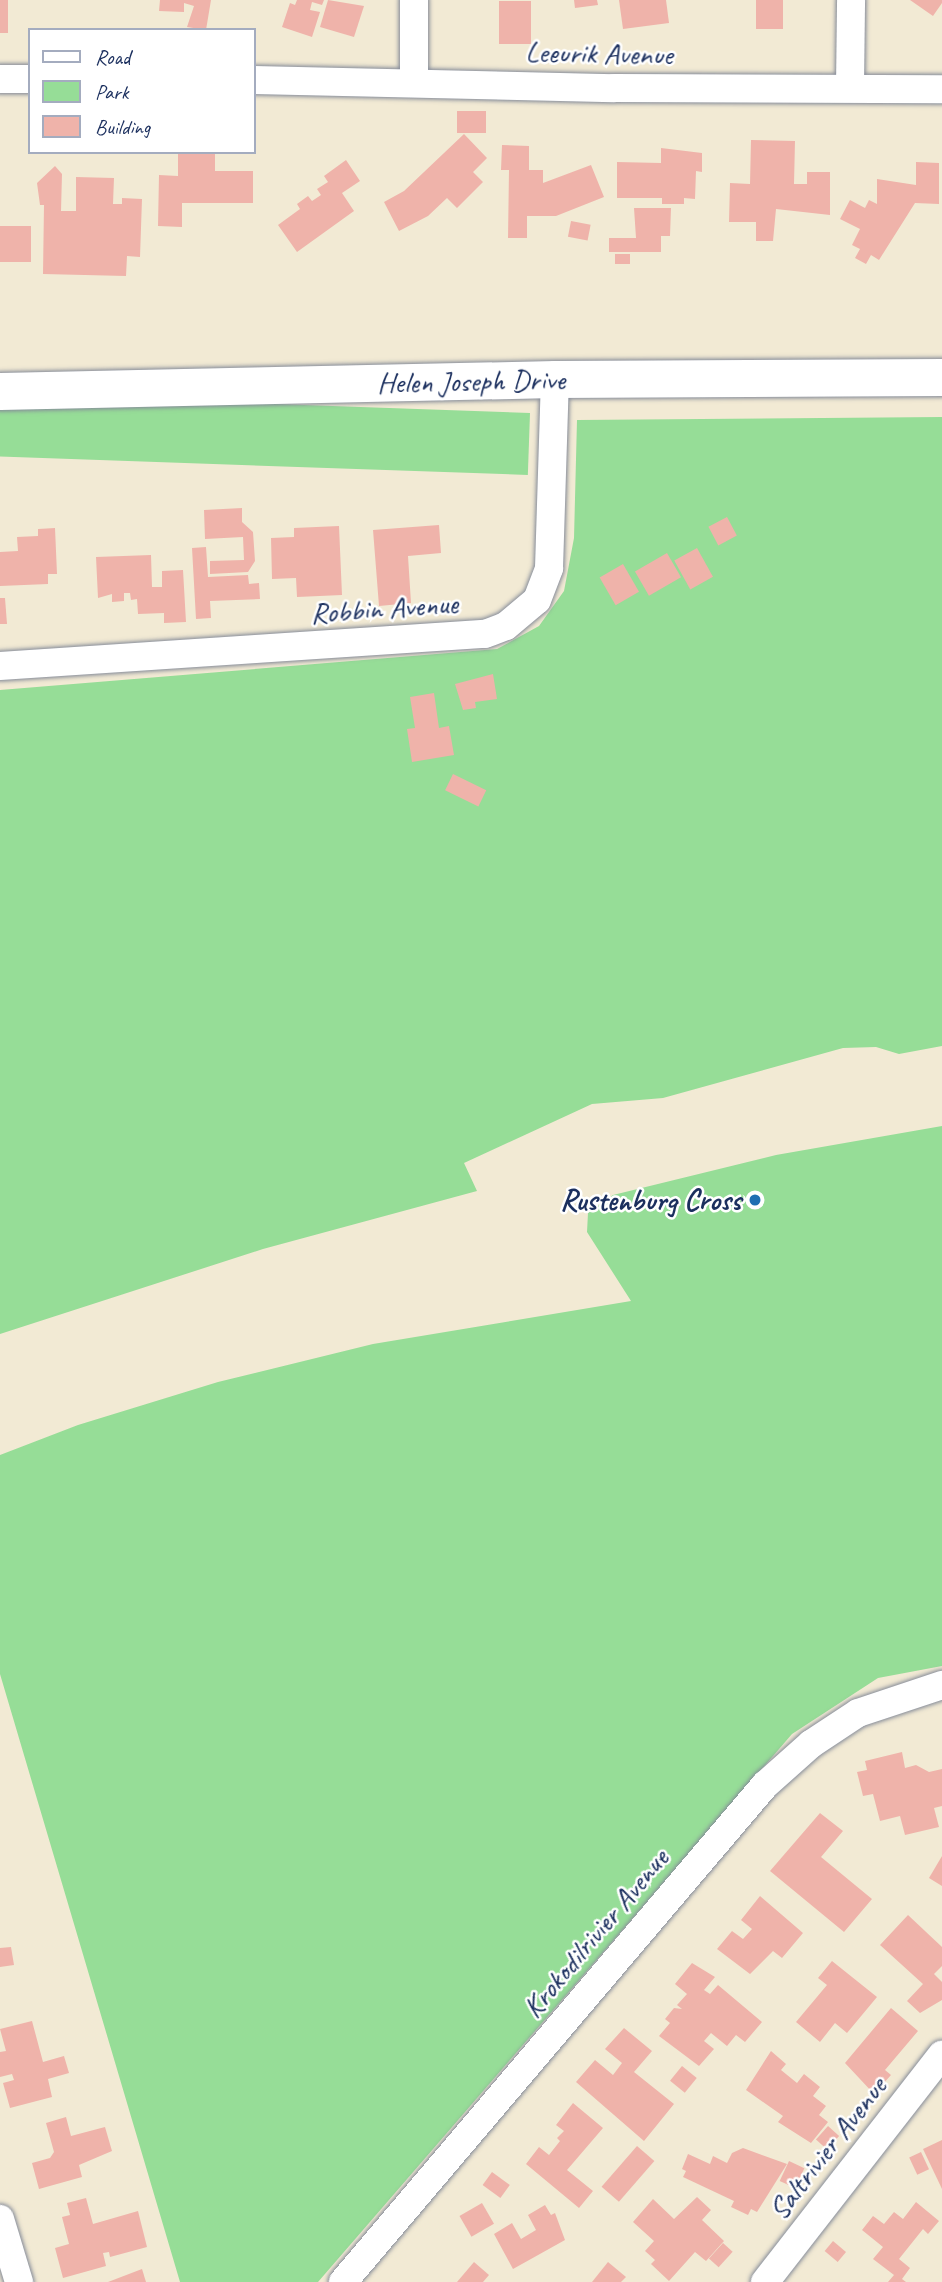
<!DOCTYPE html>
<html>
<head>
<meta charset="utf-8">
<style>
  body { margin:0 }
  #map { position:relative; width:942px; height:2282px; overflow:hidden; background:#f2ead4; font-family:Caveat,sans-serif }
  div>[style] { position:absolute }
  .green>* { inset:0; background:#96dd97; transform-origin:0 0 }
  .building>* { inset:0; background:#efb3aa; transform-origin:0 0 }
  .roads { filter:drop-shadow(0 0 2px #868c99) drop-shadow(0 0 2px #868c99) }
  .minor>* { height:28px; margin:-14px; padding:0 14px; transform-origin:14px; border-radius:14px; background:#fff }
  .tertiary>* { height:37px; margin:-18.5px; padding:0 18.5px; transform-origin:18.5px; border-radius:18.5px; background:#fff }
  .dots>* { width:19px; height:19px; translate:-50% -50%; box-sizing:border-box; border:4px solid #fff; border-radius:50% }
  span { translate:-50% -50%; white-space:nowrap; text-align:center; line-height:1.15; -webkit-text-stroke:5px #fff; paint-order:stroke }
  .street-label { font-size:30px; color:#1b2f5e }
  .poi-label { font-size:30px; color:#1b2f5e; font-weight:700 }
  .right { translate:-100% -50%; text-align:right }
  .legend { position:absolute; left:28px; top:28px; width:228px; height:126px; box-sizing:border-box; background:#fff; border:2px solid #a4acbf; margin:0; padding:9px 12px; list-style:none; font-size:21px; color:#1b2f5e }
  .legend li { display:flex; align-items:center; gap:14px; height:35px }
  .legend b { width:35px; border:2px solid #a4acbf }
</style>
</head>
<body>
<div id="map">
  <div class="green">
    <div style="left:530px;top:413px;width:62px;height:530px;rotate:92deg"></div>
    <div style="clip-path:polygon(942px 417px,942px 1046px,899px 1054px,876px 1047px,843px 1048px,663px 1098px,592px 1104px,464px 1163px,477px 1191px,263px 1249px,0 1334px,0 690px,497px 649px,539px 626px,564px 591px,574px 538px,577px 420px)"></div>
    <div style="clip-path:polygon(942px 1126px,942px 1666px,878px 1678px,792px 1734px,318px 2282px,180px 2282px,0 1674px,0 1455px,78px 1425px,218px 1382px,373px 1344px,631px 1301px,587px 1232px,588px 1213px,613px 1195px,776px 1155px)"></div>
  </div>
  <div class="building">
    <div style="left:0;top:0;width:8px;height:33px"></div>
    <div style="clip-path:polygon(160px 0,211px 0,206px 30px,187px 27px,194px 6px,184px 3px,184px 12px,159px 11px)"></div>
    <div style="clip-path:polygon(297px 0,324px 0,322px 5px,312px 2px,310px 10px,320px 12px,312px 37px,282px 27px,290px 3px,295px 5px)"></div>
    <div style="clip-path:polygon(328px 0,364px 6px,354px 37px,320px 27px)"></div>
    <div style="clip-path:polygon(574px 0,597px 0,598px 5px,575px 8px)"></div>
    <div style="clip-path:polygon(619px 0,666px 0,669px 23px,623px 29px)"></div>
    <div style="left:756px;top:0;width:27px;height:29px"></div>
    <div style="clip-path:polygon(910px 0,942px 0,942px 3px,933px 16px)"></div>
    <div style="left:499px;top:1px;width:32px;height:43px"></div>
    <div style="left:457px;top:111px;width:29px;height:22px"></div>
    <div style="clip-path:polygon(464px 134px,487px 158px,473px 172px,483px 182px,457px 208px,447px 198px,428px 216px,399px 231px,384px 202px,404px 191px)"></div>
    <div style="clip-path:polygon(751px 140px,795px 141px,794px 184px,807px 184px,807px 172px,830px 172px,830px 215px,776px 209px,773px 241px,756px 241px,756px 222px,729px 222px,730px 183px,750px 184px)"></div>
    <div style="clip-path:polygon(502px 145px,529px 146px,529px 170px,543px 170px,543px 183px,591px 165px,604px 197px,556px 216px,527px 216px,527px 238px,508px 238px,509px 170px,501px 170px)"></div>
    <div style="clip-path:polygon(661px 148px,702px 153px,702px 172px,696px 171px,695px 199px,684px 198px,684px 204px,662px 204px,662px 198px,617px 198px,617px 162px,661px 163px)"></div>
    <div style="clip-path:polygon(178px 152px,215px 152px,215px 171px,253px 171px,253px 203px,182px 203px,182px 227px,158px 226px,159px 175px,178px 176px)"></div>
    <div style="clip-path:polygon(346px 160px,360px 181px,342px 193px,354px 211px,297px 252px,278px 225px,300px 209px,297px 204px,308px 196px,312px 201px,321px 195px,317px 189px,328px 182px,324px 176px)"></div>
    <div style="clip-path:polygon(916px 162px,939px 163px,939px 204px,915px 203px,879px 260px,871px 255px,866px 264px,855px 258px,860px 249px,852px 245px,860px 229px,840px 219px,850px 200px,865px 208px,869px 200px,877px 204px,877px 179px,916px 185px)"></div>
    <div style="clip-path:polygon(55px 166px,62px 174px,61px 211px,76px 211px,76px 177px,114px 178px,113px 204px,122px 204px,122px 198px,142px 199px,140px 257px,127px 256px,126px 276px,43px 274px,44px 205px,40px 205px,37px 183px)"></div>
    <div style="clip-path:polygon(634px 208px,671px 208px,670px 236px,661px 236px,661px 252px,609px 252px,609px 238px,636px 238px)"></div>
    <div style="left:571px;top:221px;width:20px;height:16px;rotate:11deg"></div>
    <div style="left:0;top:226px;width:31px;height:36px"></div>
    <div style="left:615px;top:254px;width:15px;height:10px"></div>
    <div style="clip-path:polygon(242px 508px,242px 522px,253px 532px,255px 561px,248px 572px,210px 574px,210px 561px,244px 560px,243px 537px,205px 539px,204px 510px)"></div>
    <div style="left:727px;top:517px;width:21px;height:21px;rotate:62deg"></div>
    <div style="clip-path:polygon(439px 525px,441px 553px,408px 556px,411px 603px,379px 606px,373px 530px)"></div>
    <div style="clip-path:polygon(339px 526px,342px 595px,297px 597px,296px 578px,272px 579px,271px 538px,294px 537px,294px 528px)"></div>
    <div style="clip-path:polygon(55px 528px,57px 574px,48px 574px,48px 584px,0 586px,0 552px,18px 551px,17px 537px,38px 536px,38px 529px)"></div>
    <div style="clip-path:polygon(206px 547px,208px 577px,248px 575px,249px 584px,259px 583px,260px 599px,210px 601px,211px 618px,196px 619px,192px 548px)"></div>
    <div style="left:697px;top:548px;width:33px;height:26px;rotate:61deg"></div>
    <div style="left:667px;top:553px;width:28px;height:37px;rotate:60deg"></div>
    <div style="clip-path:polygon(151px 555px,152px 587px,162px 587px,162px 571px,183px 570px,186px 622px,164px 623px,164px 613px,138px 614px,137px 599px,131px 600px,130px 593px,124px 593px,124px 601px,112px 602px,112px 594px,98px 598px,96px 557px)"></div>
    <div style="left:623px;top:564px;width:32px;height:27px;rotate:60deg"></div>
    <div style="clip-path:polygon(0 598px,5px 598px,7px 624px,0 624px)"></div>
    <div style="clip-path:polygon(493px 674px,497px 699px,475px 702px,476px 708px,463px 710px,455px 684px)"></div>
    <div style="clip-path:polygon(434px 693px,439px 728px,449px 726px,454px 755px,412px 762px,407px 729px,415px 728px,410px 697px)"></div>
    <div style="left:453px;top:774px;width:37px;height:18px;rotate:26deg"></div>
    <div style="clip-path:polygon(902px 1752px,905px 1768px,916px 1765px,929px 1772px,942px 1769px,942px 1806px,934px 1808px,939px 1827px,905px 1835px,900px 1816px,880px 1821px,873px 1794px,863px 1796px,857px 1772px,867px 1770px,865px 1761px)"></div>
    <div style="clip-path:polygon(820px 1813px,843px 1831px,821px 1857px,872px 1899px,844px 1932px,770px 1871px)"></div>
    <div style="clip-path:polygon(942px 1856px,942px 1886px,929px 1878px)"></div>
    <div style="clip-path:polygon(760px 1896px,803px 1933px,782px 1958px,773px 1951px,750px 1974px,717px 1949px,732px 1931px,743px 1939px,752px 1929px,741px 1920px)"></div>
    <div style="clip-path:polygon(908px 1915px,942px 1947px,942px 1966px,934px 1974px,942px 1982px,942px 2000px,920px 2013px,907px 2001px,923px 1984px,880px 1945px)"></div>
    <div style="clip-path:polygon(11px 1947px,14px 1965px,0 1967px,0 1948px)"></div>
    <div style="clip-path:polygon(832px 1961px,877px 1997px,847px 2033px,835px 2023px,820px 2042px,796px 2022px,827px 1985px,818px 1978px)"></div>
    <div style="clip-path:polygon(692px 1963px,715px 1977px,704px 1990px,710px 1994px,718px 1985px,762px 2022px,745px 2042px,736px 2035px,727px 2046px,711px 2033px,704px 2041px,714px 2049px,699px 2066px,659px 2036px,670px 2023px,665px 2019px,674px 2008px,682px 2009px,677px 2005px,687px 1994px,675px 1984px)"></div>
    <div style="clip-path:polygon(891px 2008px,918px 2031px,885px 2070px,891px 2075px,874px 2094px,845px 2063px)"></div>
    <div style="clip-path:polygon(32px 2021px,43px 2062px,64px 2056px,69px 2073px,48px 2079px,52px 2097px,10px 2108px,3px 2083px,14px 2080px,12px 2074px,0 2077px,0 2052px,6px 2051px,0 2029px)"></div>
    <div style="clip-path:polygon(624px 2028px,652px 2051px,634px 2072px,674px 2104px,644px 2141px,576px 2082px,595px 2060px,613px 2075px,622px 2063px,605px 2049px)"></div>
    <div style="clip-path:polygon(771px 2051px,786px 2064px,781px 2070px,797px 2083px,804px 2074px,820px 2087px,813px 2096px,826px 2106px,819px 2115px,828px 2122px,811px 2143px,778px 2122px,783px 2116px,746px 2090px)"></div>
    <div style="left:682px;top:2066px;width:19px;height:19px;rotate:39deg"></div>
    <div style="clip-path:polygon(573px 2103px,603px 2128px,567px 2170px,593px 2191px,579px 2208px,526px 2164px,539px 2147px,549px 2155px,560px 2141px,557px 2138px,564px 2131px,556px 2125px)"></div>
    <div style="clip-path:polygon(66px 2117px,71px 2136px,105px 2127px,112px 2151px,79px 2165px,82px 2177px,39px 2189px,32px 2163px,50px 2158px,54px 2152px,46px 2123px)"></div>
    <div style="left:828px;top:2126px;width:15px;height:18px;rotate:42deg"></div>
    <div style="clip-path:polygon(942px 2140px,942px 2189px,923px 2149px)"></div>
    <div style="left:637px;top:2146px;width:23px;height:54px;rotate:41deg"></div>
    <div style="clip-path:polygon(743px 2148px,787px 2164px,757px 2212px,751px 2209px,748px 2215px,731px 2207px,734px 2201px,683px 2177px,686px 2171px,682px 2169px,688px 2154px,710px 2164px,713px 2156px,727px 2163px,732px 2153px)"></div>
    <div style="left:921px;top:2152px;width:19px;height:13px;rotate:65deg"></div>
    <div style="left:789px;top:2161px;width:17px;height:22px;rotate:25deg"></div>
    <div style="left:492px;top:2172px;width:22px;height:16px;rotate:36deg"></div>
    <div style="clip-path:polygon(697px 2197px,711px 2210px,702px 2220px,724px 2241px,706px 2261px,695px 2252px,669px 2281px,651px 2264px,655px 2260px,645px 2251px,654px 2241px,633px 2222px,653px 2199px,674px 2219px)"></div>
    <div style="clip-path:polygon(86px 2198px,93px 2224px,138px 2211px,147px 2247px,110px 2257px,109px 2252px,103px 2253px,106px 2266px,63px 2278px,55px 2248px,69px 2244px,62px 2217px,70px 2215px,67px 2203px)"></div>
    <div style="clip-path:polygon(916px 2202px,939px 2221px,928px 2234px,923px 2229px,899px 2259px,910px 2268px,902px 2279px,906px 2282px,888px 2282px,894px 2275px,873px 2259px,883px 2247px,862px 2230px,873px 2216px,884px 2224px,894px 2212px,903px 2219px)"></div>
    <div style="left:482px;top:2203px;width:24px;height:26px;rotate:60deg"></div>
    <div style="clip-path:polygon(545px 2205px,551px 2215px,555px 2213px,565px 2240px,513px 2269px,494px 2234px,512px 2223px,521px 2239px,536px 2230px,528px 2215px)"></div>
    <div style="left:833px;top:2241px;width:17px;height:13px;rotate:40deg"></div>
    <div style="left:723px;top:2243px;width:13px;height:21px;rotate:42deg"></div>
    <div style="clip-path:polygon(474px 2262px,489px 2275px,483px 2282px,457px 2282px)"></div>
    <div style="clip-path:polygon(608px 2262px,626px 2277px,621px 2282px,592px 2282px)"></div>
    <div style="clip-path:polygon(142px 2269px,146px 2282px,108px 2282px)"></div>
  </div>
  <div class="roads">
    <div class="minor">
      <div style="left:0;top:79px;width:30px"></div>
      <div style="left:254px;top:80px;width:360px;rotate:1.3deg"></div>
      <div style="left:614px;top:88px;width:328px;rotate:0.2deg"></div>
      <div style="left:414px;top:81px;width:81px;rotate:-90deg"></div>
      <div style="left:850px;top:87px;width:87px;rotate:-89.3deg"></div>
      <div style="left:0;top:666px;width:486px;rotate:-3.8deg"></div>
      <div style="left:485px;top:634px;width:22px;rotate:-21deg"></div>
      <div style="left:506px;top:626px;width:40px;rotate:-40deg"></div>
      <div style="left:537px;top:600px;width:34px;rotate:-69deg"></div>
      <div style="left:549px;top:568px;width:189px;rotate:-88.2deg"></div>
      <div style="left:0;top:2219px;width:66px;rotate:73.2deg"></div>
      <div style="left:343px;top:2282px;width:652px;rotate:-49.67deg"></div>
      <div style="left:765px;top:1785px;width:62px;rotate:-41.7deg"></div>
      <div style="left:811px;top:1744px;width:56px;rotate:-33.4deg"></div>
      <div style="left:858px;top:1713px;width:89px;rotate:-18.4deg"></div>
      <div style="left:765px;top:2282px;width:288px;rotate:-52.1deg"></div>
    </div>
    <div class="tertiary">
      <div style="left:0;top:391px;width:555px;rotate:-1.24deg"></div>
      <div style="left:555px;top:379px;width:387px;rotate:-0.3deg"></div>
    </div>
  </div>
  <div class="dots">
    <div style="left:755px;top:1200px;background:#1f6fb2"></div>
  </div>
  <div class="street-label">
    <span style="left:599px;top:53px;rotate:1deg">Leeurik Avenue</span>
    <span style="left:471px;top:381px;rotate:-1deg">Helen Joseph Drive</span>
    <span style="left:384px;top:608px;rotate:-4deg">Robbin Avenue</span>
    <span style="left:595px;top:1933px;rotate:-50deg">Krokodilrivier Avenue</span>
    <span style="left:827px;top:2148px;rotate:-52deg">Saltrivier Avenue</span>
  </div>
  <div class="poi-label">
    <span class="right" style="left:741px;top:1200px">Rustenburg Cross</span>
  </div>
  <ul class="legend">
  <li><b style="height:9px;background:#fff"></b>Road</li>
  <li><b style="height:19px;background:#96dd97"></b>Park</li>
  <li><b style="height:19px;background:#efb3aa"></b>Building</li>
  </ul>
</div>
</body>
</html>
